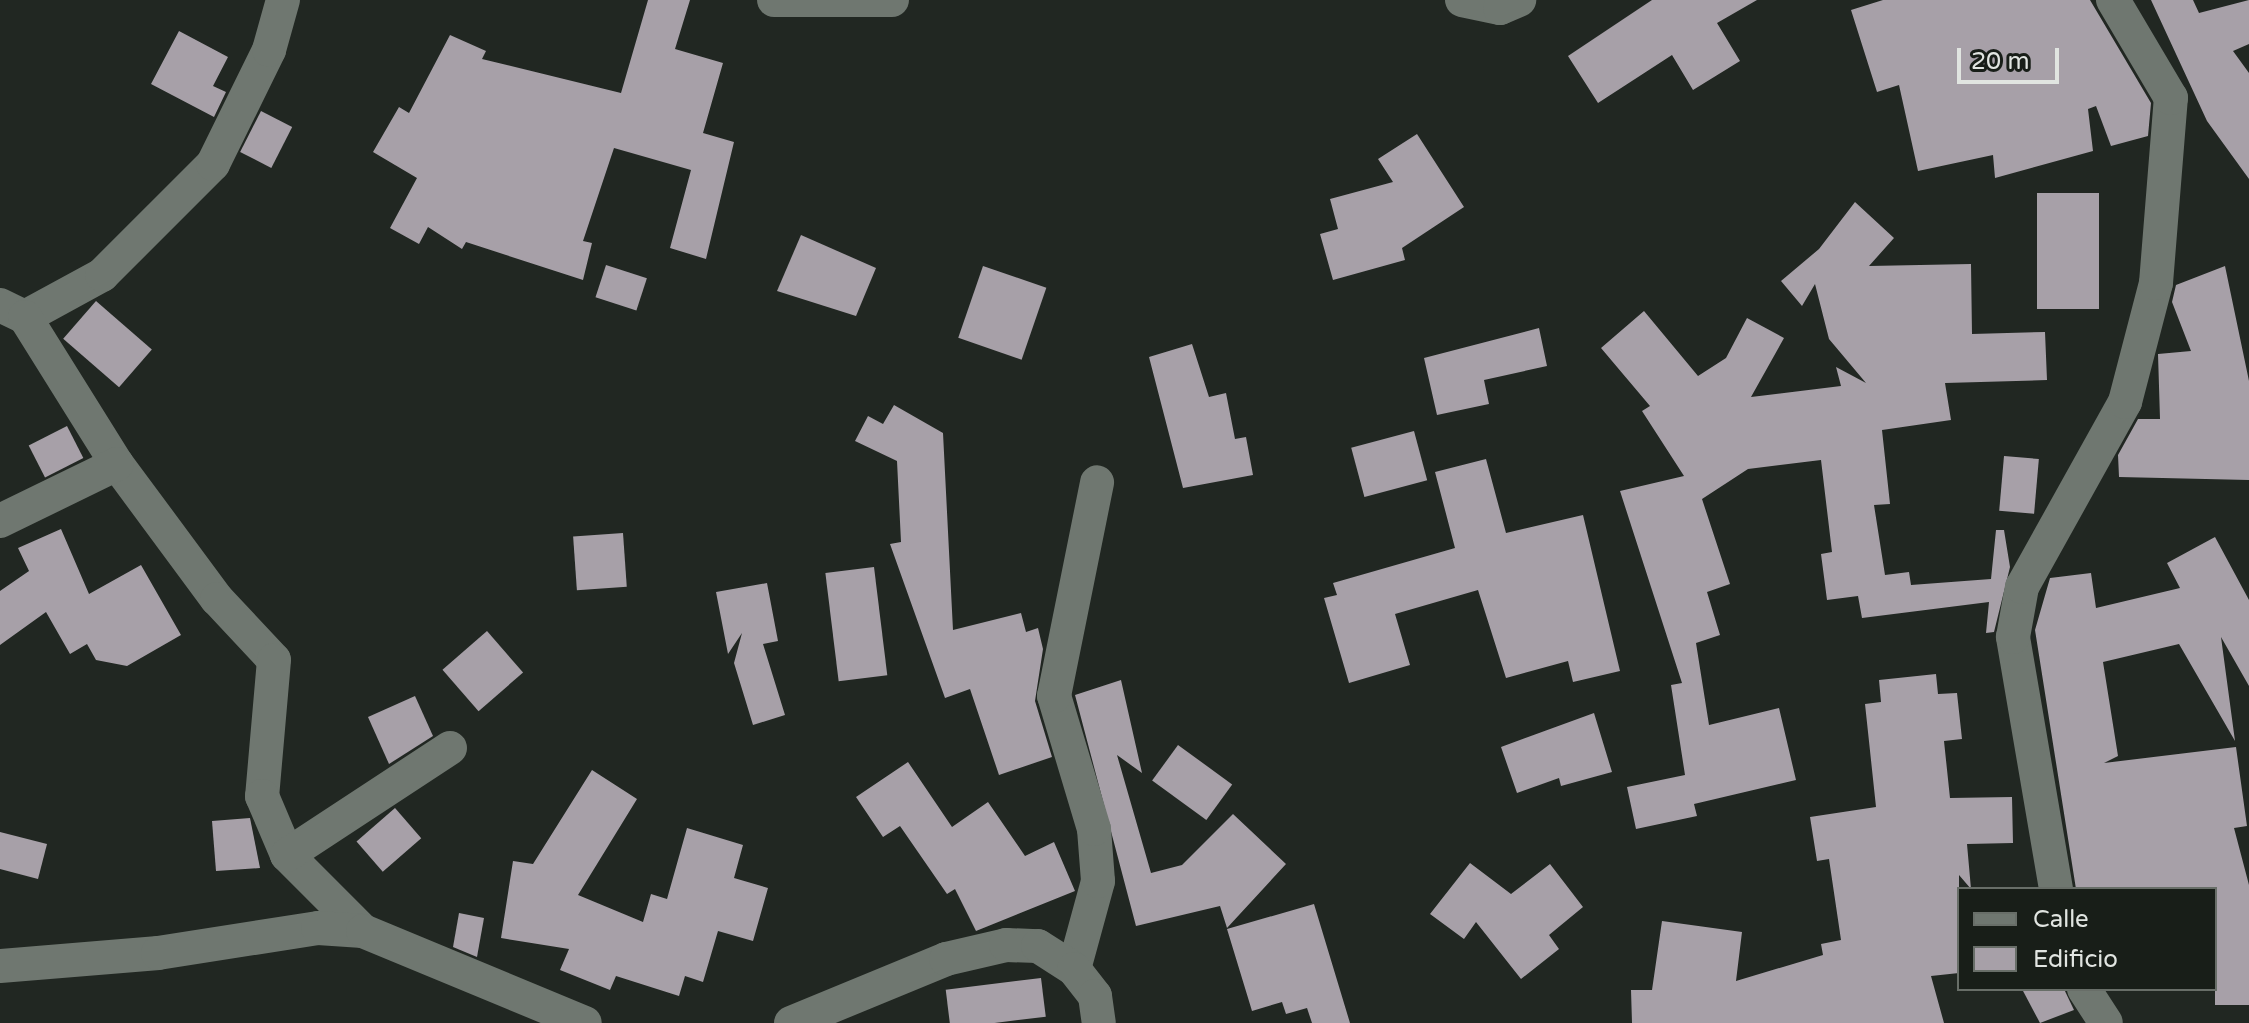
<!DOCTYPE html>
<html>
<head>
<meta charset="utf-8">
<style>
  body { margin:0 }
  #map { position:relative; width:2249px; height:1023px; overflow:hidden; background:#212722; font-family:"Varela Round",sans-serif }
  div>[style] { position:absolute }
  .building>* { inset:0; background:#a7a0a8; transform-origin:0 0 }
  .street>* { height:34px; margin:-17px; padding:0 17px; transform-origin:17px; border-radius:17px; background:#6f7770 }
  span { translate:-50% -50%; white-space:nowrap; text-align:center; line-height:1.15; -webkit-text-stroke:8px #181e18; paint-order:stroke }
  .legend { position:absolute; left:1957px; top:887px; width:260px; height:104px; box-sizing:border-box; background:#181e18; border:2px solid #686e68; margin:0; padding:10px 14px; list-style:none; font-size:24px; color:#e1e5e1 }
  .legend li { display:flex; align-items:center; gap:16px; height:40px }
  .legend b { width:40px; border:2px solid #686e68 }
  .scale { position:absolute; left:1957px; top:48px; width:102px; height:36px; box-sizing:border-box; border:4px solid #e1e5e1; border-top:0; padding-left:10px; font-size:24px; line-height:28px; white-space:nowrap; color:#e1e5e1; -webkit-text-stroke:6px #181e18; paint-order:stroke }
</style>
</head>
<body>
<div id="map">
  <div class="building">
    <div style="clip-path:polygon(648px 0,690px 0,675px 49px,723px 63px,703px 133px,734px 142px,706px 259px,670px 248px,691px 170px,614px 148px,583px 241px,592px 243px,583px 280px,466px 242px,462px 249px,428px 227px,419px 244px,390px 228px,417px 178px,373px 152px,399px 107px,409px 113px,450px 35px,486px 51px,482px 59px,621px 93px)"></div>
    <div style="clip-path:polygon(1652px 0,1757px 0,1717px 23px,1740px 61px,1693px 90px,1672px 55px,1598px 103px,1568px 56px)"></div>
    <div style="clip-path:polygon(1883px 0,2090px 0,2151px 103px,2148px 136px,2111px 146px,2096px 106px,2088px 109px,2093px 151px,1995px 178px,1993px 155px,1918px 171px,1899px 85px,1877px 92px,1851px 10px)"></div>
    <div style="clip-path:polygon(2151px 0,2193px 0,2199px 13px,2249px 0,2249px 44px,2233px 51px,2249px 73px,2249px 179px,2207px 121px)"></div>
    <div style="clip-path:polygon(179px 31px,228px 57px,213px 86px,226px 92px,214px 117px,151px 84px)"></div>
    <div style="left:261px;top:111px;width:35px;height:46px;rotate:27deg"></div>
    <div style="clip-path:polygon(1417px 134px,1464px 207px,1402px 248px,1405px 260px,1333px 280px,1320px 234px,1338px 229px,1330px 199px,1393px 182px,1378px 159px)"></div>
    <div style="left:2037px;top:193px;width:62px;height:116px"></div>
    <div style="clip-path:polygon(1855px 202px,1894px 238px,1869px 266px,1971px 264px,1972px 334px,2045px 332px,2047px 380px,1945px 383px,1951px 420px,1882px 430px,1890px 504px,1874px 505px,1885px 575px,1909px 572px,1911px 585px,1991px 579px,1996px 530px,2004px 530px,2010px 567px,1994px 632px,1986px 633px,1989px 602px,1862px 618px,1858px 596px,1827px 600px,1821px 554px,1832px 552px,1821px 460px,1748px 469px,1702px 499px,1730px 584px,1707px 592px,1720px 635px,1696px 643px,1709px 725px,1779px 708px,1796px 780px,1694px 804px,1697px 816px,1636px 829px,1627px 787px,1685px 775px,1671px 685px,1682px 683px,1620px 491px,1684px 476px,1642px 411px,1650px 406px,1601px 348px,1644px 311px,1698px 376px,1726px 358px,1747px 318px,1784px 338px,1751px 397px,1841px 386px,1836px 367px,1866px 383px,1829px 339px,1815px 284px,1802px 306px,1781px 281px,1819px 249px)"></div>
    <div style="clip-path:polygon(801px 235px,876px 268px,856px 316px,777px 291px)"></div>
    <div style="left:606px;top:265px;width:43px;height:34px;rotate:18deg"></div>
    <div style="left:983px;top:266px;width:67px;height:76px;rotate:19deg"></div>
    <div style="clip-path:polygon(2225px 266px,2249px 381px,2249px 480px,2119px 477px,2118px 455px,2138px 419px,2160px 419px,2158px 354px,2191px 351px,2172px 302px,2176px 285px)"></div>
    <div style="left:96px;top:301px;width:74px;height:50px;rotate:41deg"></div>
    <div style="clip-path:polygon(1539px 328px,1547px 366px,1484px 380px,1489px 404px,1437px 415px,1424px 358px)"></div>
    <div style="clip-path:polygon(1192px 344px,1209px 397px,1226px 393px,1235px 439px,1246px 437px,1253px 475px,1183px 488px,1149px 357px)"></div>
    <div style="clip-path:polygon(894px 405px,943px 433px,953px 630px,1021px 613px,1026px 632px,1038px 628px,1043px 649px,1035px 701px,1052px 757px,999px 775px,970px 689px,945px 698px,890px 544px,901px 542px,897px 461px,855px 441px,868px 416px,883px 424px)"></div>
    <div style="left:67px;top:426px;width:36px;height:43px;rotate:63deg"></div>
    <div style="left:1414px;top:431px;width:51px;height:65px;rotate:75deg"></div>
    <div style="left:2004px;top:456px;width:35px;height:55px;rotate:5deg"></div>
    <div style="clip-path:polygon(1486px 459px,1506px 533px,1583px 515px,1620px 671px,1573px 682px,1568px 661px,1506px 678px,1478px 590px,1395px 614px,1410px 665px,1349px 683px,1324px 598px,1337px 595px,1333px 583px,1455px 548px,1435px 472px)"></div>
    <div style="clip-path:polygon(61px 529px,89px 594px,141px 565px,181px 635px,127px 666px,96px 660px,87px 644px,70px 654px,46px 612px,0 645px,0 591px,29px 571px,18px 548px)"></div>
    <div style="left:623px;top:533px;width:54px;height:50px;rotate:86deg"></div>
    <div style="clip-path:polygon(2215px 537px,2249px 600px,2249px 686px,2221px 637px,2235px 741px,2179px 644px,2103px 662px,2118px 756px,2104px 763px,2236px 747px,2247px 826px,2234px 828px,2249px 885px,2249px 1005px,2215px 1005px,2215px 889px,2076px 889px,2035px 630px,2050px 578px,2091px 573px,2096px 608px,2180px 588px,2167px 563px)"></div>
    <div style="left:874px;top:567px;width:109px;height:49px;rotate:83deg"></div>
    <div style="clip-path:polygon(767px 583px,778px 641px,763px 644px,785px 715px,753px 725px,734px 663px,742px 633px,728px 654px,716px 592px)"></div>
    <div style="left:487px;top:631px;width:55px;height:59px;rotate:49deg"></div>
    <div style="clip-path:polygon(1936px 674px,1938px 694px,1957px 693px,1962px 739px,1944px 741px,1950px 798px,2012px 797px,2013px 843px,1967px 844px,1971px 889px,1959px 875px,1959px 973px,1931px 976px,1944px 1023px,1632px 1023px,1631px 990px,1652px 990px,1662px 921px,1742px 932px,1736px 981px,1823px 955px,1821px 944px,1841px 940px,1829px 859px,1817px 861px,1810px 817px,1876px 807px,1865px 704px,1881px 702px,1879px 680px)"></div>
    <div style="clip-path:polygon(1121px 680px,1142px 773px,1117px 755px,1151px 873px,1182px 865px,1233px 814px,1286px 864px,1227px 928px,1220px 906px,1136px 926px,1075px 695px)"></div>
    <div style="clip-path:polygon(415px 696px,433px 736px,389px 764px,368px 717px)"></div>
    <div style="clip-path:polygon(1594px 713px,1612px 772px,1561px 786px,1559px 778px,1517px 793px,1501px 747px)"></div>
    <div style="left:1178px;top:745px;width:67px;height:44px;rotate:36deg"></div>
    <div style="clip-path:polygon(908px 762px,952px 827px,988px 802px,1025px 856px,1054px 842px,1075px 891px,976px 931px,955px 889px,947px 894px,900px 826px,883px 837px,856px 797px)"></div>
    <div style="clip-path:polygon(592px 770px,637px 799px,578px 895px,643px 922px,651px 894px,667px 899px,687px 828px,743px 845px,734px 878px,768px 888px,753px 941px,718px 931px,703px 982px,685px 976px,679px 996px,616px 976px,610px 990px,560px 970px,569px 949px,501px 938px,513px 861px,533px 864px)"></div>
    <div style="left:395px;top:808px;width:40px;height:51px;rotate:49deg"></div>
    <div style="clip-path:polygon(250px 818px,260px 868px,216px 871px,212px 821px)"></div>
    <div style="clip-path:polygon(0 832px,47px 844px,38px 879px,0 869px)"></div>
    <div style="clip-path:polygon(1470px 863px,1511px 894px,1550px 864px,1583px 907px,1549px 935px,1559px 949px,1521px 979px,1476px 922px,1464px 939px,1430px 914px)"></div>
    <div style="clip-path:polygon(1314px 904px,1350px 1023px,1312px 1023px,1307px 1008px,1286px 1014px,1282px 1002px,1252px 1011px,1227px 929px)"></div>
    <div style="clip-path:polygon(459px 913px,484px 918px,477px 957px,453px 947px)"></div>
    <div style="left:1041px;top:978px;width:39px;height:96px;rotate:83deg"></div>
    <div style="clip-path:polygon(2022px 989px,2064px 989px,2074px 1010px,2040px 1023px)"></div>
  </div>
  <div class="street">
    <div style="left:774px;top:0;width:118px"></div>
    <div style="left:1462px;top:0;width:39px;rotate:12deg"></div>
    <div style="left:1500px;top:8px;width:21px;rotate:-23deg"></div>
    <div style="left:0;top:305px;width:28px;rotate:26deg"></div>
    <div style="left:25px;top:317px;width:88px;rotate:-28.6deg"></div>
    <div style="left:102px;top:275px;width:157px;rotate:-45deg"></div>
    <div style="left:213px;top:164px;width:127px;rotate:-63.8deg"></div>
    <div style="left:269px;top:50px;width:52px;rotate:-74.4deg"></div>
    <div style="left:25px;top:317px;width:173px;rotate:58deg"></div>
    <div style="left:117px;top:464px;width:168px;rotate:53.5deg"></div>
    <div style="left:217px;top:599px;width:83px;rotate:46.9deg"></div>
    <div style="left:274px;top:660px;width:137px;rotate:95deg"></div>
    <div style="left:262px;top:796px;width:64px;rotate:67deg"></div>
    <div style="left:287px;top:855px;width:107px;rotate:45deg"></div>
    <div style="left:0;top:521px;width:130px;rotate:-26deg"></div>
    <div style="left:287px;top:855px;width:195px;rotate:-33.3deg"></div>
    <div style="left:2056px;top:889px;width:256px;rotate:-99.7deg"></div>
    <div style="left:2013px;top:637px;width:51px;rotate:-79.8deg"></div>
    <div style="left:2022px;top:587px;width:212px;rotate:-60.9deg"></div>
    <div style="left:2125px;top:402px;width:123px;rotate:-75.4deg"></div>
    <div style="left:2156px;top:283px;width:186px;rotate:-85.4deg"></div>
    <div style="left:2171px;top:98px;width:114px;rotate:-120.6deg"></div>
    <div style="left:0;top:966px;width:159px;rotate:-4.7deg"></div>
    <div style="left:158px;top:953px;width:162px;rotate:-8.9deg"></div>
    <div style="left:318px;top:928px;width:45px;rotate:3.8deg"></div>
    <div style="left:363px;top:931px;width:240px;rotate:22.5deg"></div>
    <div style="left:1074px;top:969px;width:91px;rotate:-74.7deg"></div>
    <div style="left:1098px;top:881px;width:52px;rotate:-94.4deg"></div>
    <div style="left:1094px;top:829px;width:139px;rotate:-106.7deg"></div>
    <div style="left:1054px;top:696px;width:218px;rotate:-78.6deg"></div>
    <div style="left:2084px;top:989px;width:40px;rotate:57.1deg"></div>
    <div style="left:791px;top:1023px;width:168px;rotate:-22.4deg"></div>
    <div style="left:946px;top:959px;width:62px;rotate:-13.1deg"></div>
    <div style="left:1006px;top:945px;width:32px;rotate:2deg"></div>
    <div style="left:1038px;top:946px;width:43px;rotate:32.6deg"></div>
    <div style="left:1074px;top:969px;width:34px;rotate:52deg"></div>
    <div style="left:1095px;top:996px;width:27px;rotate:82deg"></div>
  </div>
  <ul class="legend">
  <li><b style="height:10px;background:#6f7770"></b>Calle</li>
  <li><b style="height:22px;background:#a7a0a8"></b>Edificio</li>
  </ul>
  <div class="scale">20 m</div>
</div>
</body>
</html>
